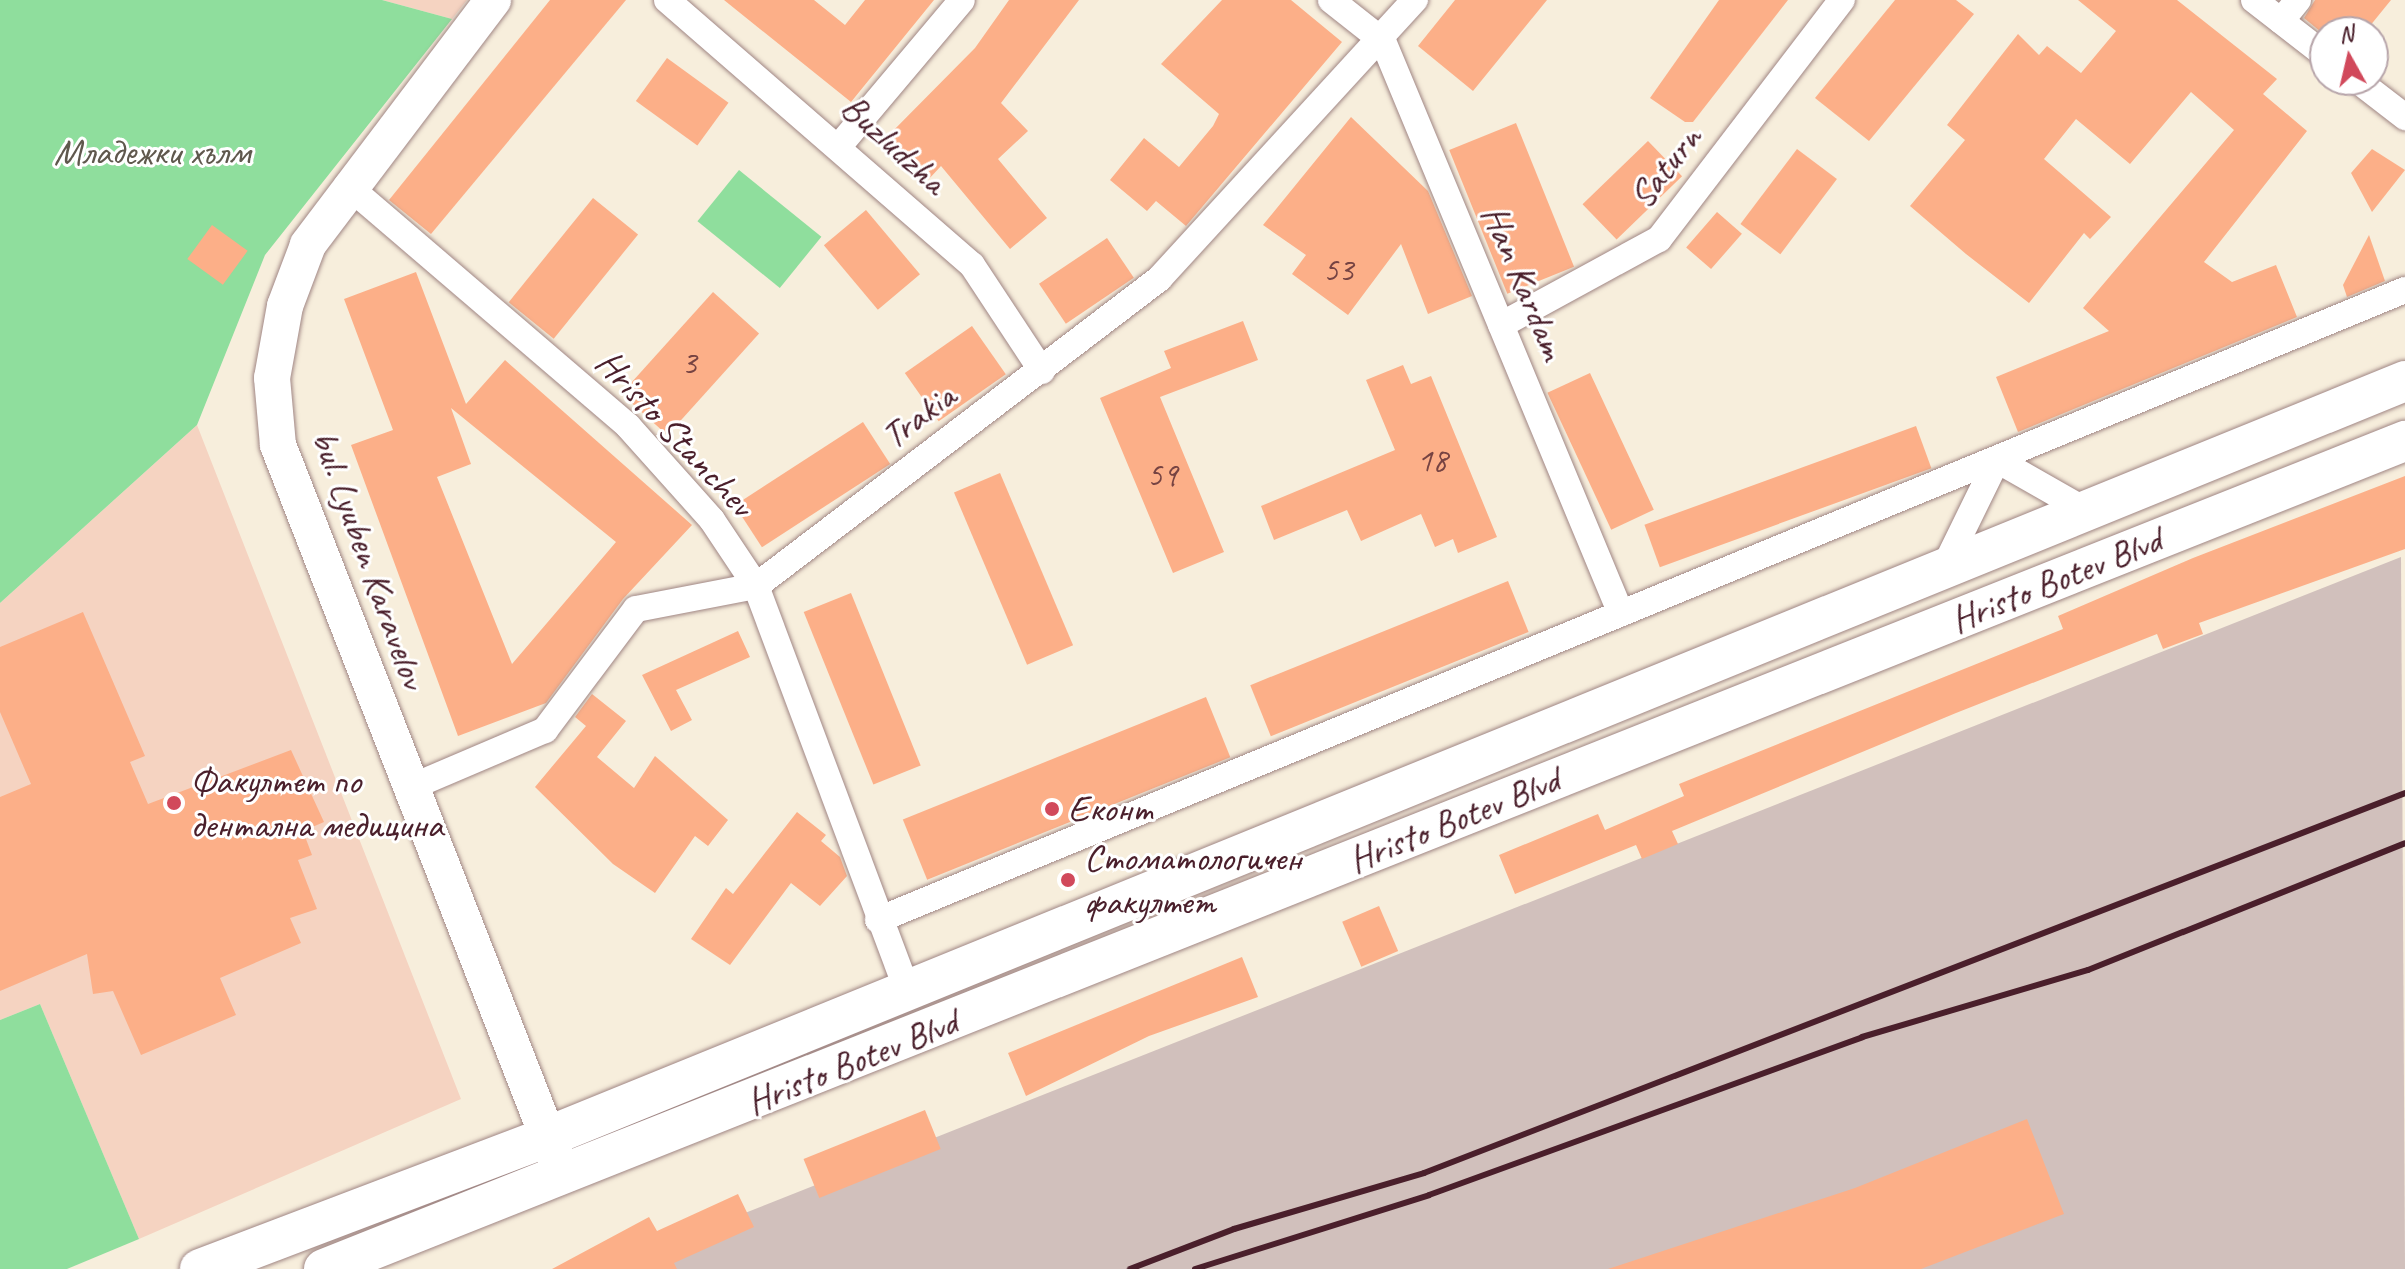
<!DOCTYPE html>
<html>
<head>
<meta charset="utf-8">
<style>
  body { margin:0 }
  #map { position:relative; width:2405px; height:1269px; overflow:hidden; background:#f7eedc; font-family:Caveat,sans-serif }
  div>[style] { position:absolute }
  .built>* { inset:0; background:#f5d3c1 }
  .industrial>* { inset:0; background:#d1c0bc }
  .green>* { inset:0; background:#8fde9d; transform-origin:0 0 }
  .building>* { inset:0; background:#fcaf88; transform-origin:0 0 }
  .roads { filter:drop-shadow(0 0 2px #a08684) drop-shadow(0 0 2px #a08684) }
  .street>* { height:26px; margin:-13px; padding:0 13px; transform-origin:13px; border-radius:13px; background:#fff }
  .secondary>* { height:36px; margin:-18px; padding:0 18px; transform-origin:18px; border-radius:18px; background:#fff }
  .primary>* { height:40px; margin:-20px; padding:0 20px; transform-origin:20px; border-radius:20px; background:#fff }
  .rail>* { height:6px; margin:-3px; padding:0 3px; transform-origin:3px; border-radius:3px; background:#4a1f2b }
  .dots>* { width:22px; height:22px; translate:-50% -50%; box-sizing:border-box; border:4px solid #fff; border-radius:50% }
  span { translate:-50% -50%; white-space:nowrap; text-align:center; line-height:1.15; -webkit-text-stroke:6px #fff; paint-order:stroke }
  .number-label { font-size:34px; color:#764342 }
  .number-label span { -webkit-text-stroke-width:0 }
  .street-label { font-size:38px; color:#4a1f2b }
  .park-label { font-size:38px; color:#5f584d }
  .poi-label { font-size:38px; color:#4a1f2b }
  .left { translate:0 -50%; text-align:left }
  .north { position:absolute; left:2309px; top:16px; width:80px; height:80px; box-sizing:border-box; background:#fff; border:2px solid #b7a5aa; border-radius:50%; rotate:352deg; font-size:22px; font-weight:700; line-height:32px; text-align:center; color:#4a1f2b }
  .north::after { content:''; display:block; margin:auto; width:28px; height:36px; background:#d1495b; clip-path:polygon(50% 0,100% 100%,50% 72%,0 100%) }
</style>
</head>
<body>
<div id="map">
  <div class="built">
    <div style="clip-path:polygon(382px 0,467px 0,452px 19px)"></div>
    <div style="clip-path:polygon(197px 425px,461px 1099px,139px 1239px,40px 1004px,0 1020px,0 603px)"></div>
  </div>
  <div class="industrial">
    <div style="clip-path:polygon(2401px 557px,2405px 1269px,641px 1269px,707px 1228px)"></div>
  </div>
  <div class="green">
    <div style="clip-path:polygon(0 0,382px 0,452px 19px,265px 255px,197px 425px,0 603px)"></div>
    <div style="left:739px;top:170px;width:106px;height:66px;rotate:39deg"></div>
    <div style="clip-path:polygon(40px 1004px,139px 1239px,67px 1269px,0 1269px,0 1020px)"></div>
  </div>
  <div class="building">
    <div style="clip-path:polygon(550px 0,626px 0,431px 234px,389px 200px)"></div>
    <div style="clip-path:polygon(724px 0,814px 0,845px 25px,865px 0,934px 0,851px 102px)"></div>
    <div style="clip-path:polygon(1009px 0,1079px 0,1001px 103px,1028px 131px,998px 159px,1047px 218px,1010px 249px,941px 166px,928px 180px,884px 140px,975px 48px)"></div>
    <div style="clip-path:polygon(1222px 0,1291px 0,1342px 42px,1186px 226px,1156px 201px,1147px 211px,1110px 180px,1144px 138px,1179px 167px,1213px 126px,1219px 114px,1161px 64px)"></div>
    <div style="clip-path:polygon(1455px 0,1547px 0,1473px 91px,1418px 46px)"></div>
    <div style="clip-path:polygon(1719px 0,1788px 0,1693px 122px,1685px 122px,1650px 98px)"></div>
    <div style="clip-path:polygon(1895px 0,1956px 0,1974px 14px,1869px 141px,1815px 98px)"></div>
    <div style="clip-path:polygon(2078px 0,2177px 0,2277px 79px,2263px 94px,2307px 131px,2204px 262px,2232px 282px,2276px 265px,2297px 317px,2018px 432px,1996px 377px,2109px 331px,2083px 308px,2234px 130px,2191px 92px,2130px 164px,2076px 119px,2044px 159px,2111px 217px,2090px 239px,2084px 233px,2029px 303px,1966px 254px,1910px 206px,1965px 140px,1947px 125px,2018px 34px,2039px 55px,2047px 46px,2081px 73px,2116px 31px)"></div>
    <div style="clip-path:polygon(2315px 0,2391px 0,2365px 32px,2321px 32px,2304px 18px)"></div>
    <div style="left:667px;top:58px;width:76px;height:53px;rotate:36deg"></div>
    <div style="clip-path:polygon(1351px 117px,1428px 191px,1472px 296px,1428px 314px,1401px 244px,1348px 315px,1292px 274px,1306px 255px,1263px 225px)"></div>
    <div style="left:1516px;top:123px;width:155px;height:72px;rotate:68deg"></div>
    <div style="left:1648px;top:141px;width:49px;height:91px;rotate:46deg"></div>
    <div style="left:1797px;top:149px;width:50px;height:94px;rotate:37deg"></div>
    <div style="clip-path:polygon(2372px 149px,2405px 170px,2372px 212px,2351px 173px)"></div>
    <div style="left:593px;top:198px;width:58px;height:134px;rotate:39deg"></div>
    <div style="left:866px;top:210px;width:84px;height:55px;rotate:50deg"></div>
    <div style="left:1717px;top:212px;width:33px;height:47px;rotate:41deg"></div>
    <div style="left:212px;top:225px;width:44px;height:42px;rotate:36deg"></div>
    <div style="clip-path:polygon(2369px 235px,2385px 281px,2347px 297px,2343px 285px)"></div>
    <div style="left:1107px;top:238px;width:48px;height:82px;rotate:56deg"></div>
    <div style="clip-path:polygon(evenodd,416px 272px,466px 404px,505px 360px,692px 525px,623px 599px,546px 703px,458px 736px,351px 445px,393px 430px,344px 299px,416px 272px,451px 408px,616px 542px,512px 664px,437px 477px,471px 464px,451px 408px)"></div>
    <div style="left:713px;top:292px;width:62px;height:137px;rotate:42deg"></div>
    <div style="clip-path:polygon(1243px 321px,1258px 360px,1160px 397px,1224px 552px,1173px 573px,1100px 398px,1171px 368px,1164px 351px)"></div>
    <div style="left:972px;top:326px;width:59px;height:82px;rotate:55deg"></div>
    <div style="clip-path:polygon(1403px 365px,1411px 384px,1431px 376px,1497px 537px,1458px 553px,1453px 539px,1435px 547px,1421px 514px,1361px 541px,1347px 510px,1274px 540px,1261px 506px,1395px 450px,1366px 380px)"></div>
    <div style="left:1590px;top:373px;width:151px;height:47px;rotate:65deg"></div>
    <div style="left:863px;top:422px;width:50px;height:153px;rotate:57deg"></div>
    <div style="left:1916px;top:426px;width:45px;height:289px;rotate:70deg"></div>
    <div style="left:1000px;top:473px;width:187px;height:50px;rotate:67deg"></div>
    <div style="clip-path:polygon(2405px 476px,2405px 549px,2199px 623px,2203px 634px,2163px 649px,2157px 634px,1956px 713px,1672px 831px,1678px 844px,1642px 859px,1636px 845px,1515px 894px,1499px 855px,1598px 814px,1605px 830px,1684px 796px,1679px 784px,2063px 629px,2058px 616px,2193px 558px)"></div>
    <div style="left:1508px;top:581px;width:55px;height:278px;rotate:68deg"></div>
    <div style="left:851px;top:593px;width:186px;height:51px;rotate:68deg"></div>
    <div style="clip-path:polygon(83px 612px,145px 756px,130px 762px,148px 804px,291px 750px,324px 822px,303px 831px,312px 855px,298px 860px,317px 909px,290px 918px,301px 943px,220px 978px,236px 1015px,141px 1055px,113px 991px,93px 994px,87px 954px,0 991px,0 797px,31px 784px,0 712px,0 647px)"></div>
    <div style="clip-path:polygon(738px 631px,750px 657px,676px 690px,692px 720px,671px 731px,642px 675px)"></div>
    <div style="clip-path:polygon(592px 694px,626px 721px,597px 757px,634px 788px,655px 756px,728px 820px,708px 846px,695px 836px,655px 893px,613px 864px,535px 787px,586px 726px,575px 717px)"></div>
    <div style="left:1206px;top:697px;width:65px;height:327px;rotate:68deg"></div>
    <div style="clip-path:polygon(797px 812px,826px 835px,821px 841px,840px 857px,847px 876px,820px 906px,791px 883px,730px 965px,691px 939px,726px 888px,733px 894px)"></div>
    <div style="left:1379px;top:906px;width:49px;height:40px;rotate:67deg"></div>
    <div style="clip-path:polygon(1242px 957px,1258px 997px,1149px 1036px,1026px 1096px,1008px 1053px)"></div>
    <div style="left:925px;top:1110px;width:42px;height:131px;rotate:68deg"></div>
    <div style="clip-path:polygon(2027px 1119px,2064px 1214px,1921px 1269px,1608px 1269px,1855px 1188px)"></div>
    <div style="clip-path:polygon(738px 1194px,754px 1227px,674px 1263px,677px 1269px,552px 1269px,649px 1217px,657px 1231px)"></div>
  </div>
  <div class="roads">
    <div class="street">
      <div style="left:667px;top:0;width:404px;rotate:41deg"></div>
      <div style="left:972px;top:265px;width:127px;rotate:56.6deg"></div>
      <div style="left:1331px;top:0;width:66px;rotate:38.3deg"></div>
      <div style="left:1383px;top:41px;width:620px;rotate:67.44deg"></div>
      <div style="left:2254px;top:0;width:90px;rotate:37.8deg"></div>
      <div style="left:2281px;top:21px;width:27px;rotate:-51deg"></div>
      <div style="left:2357px;top:80px;width:61px;rotate:37.6deg"></div>
      <div style="left:840px;top:145px;width:189px;rotate:-49.9deg"></div>
      <div style="left:347px;top:185px;width:370px;rotate:40.6deg"></div>
      <div style="left:628px;top:426px;width:126px;rotate:48.2deg"></div>
      <div style="left:712px;top:520px;width:79px;rotate:56.3deg"></div>
      <div style="left:756px;top:586px;width:431px;rotate:69.5deg"></div>
      <div style="left:1501px;top:325px;width:180px;rotate:-28.6deg"></div>
      <div style="left:1659px;top:239px;width:301px;rotate:-52.6deg"></div>
      <div style="left:1946px;top:564px;width:116px;rotate:-63.9deg"></div>
      <div style="left:1997px;top:460px;width:99px;rotate:29.7deg"></div>
      <div style="left:409px;top:788px;width:148px;rotate:-23.1deg"></div>
      <div style="left:545px;top:730px;width:151px;rotate:-53.1deg"></div>
      <div style="left:636px;top:609px;width:122px;rotate:-10.9deg"></div>
      <div style="left:756px;top:586px;width:507px;rotate:-37.3deg"></div>
      <div style="left:1159px;top:279px;width:379px;rotate:-47.5deg"></div>
      <div style="left:878px;top:920px;width:1652px;rotate:-22.42deg"></div>
    </div>
    <div class="secondary">
      <div style="left:493px;top:0;width:307px;rotate:127.1deg"></div>
      <div style="left:308px;top:245px;width:65px;rotate:110.7deg"></div>
      <div style="left:285px;top:306px;width:73px;rotate:100.2deg"></div>
      <div style="left:272px;top:378px;width:67px;rotate:84.9deg"></div>
      <div style="left:278px;top:445px;width:771px;rotate:68.7deg"></div>
    </div>
    <div class="primary">
      <div style="left:200px;top:1269px;width:371px;rotate:-20.8deg"></div>
      <div style="left:547px;top:1137px;width:2006px;rotate:-22.14deg"></div>
      <div style="left:324px;top:1269px;width:2240px;rotate:-21.7deg"></div>
    </div>
  </div>
  <div class="rail">
    <div style="left:1130px;top:1269px;width:111px;rotate:-21deg"></div>
    <div style="left:1234px;top:1229px;width:198px;rotate:-16.4deg"></div>
    <div style="left:1424px;top:1173px;width:1052px;rotate:-21.17deg"></div>
    <div style="left:1195px;top:1269px;width:245px;rotate:-17.5deg"></div>
    <div style="left:1429px;top:1195px;width:461px;rotate:-20deg"></div>
    <div style="left:1862px;top:1037px;width:236px;rotate:-16.5deg"></div>
    <div style="left:2088px;top:970px;width:341px;rotate:-21.8deg"></div>
  </div>
  <div class="dots">
    <div style="left:174px;top:803px;background:#d1495b"></div>
    <div style="left:1052px;top:809px;background:#d1495b"></div>
    <div style="left:1068px;top:880px;background:#d1495b"></div>
  </div>
  <div class="number-label">
    <span style="left:1338px;top:270px">53</span>
    <span style="left:689px;top:363px">3</span>
    <span style="left:1432px;top:460px">18</span>
    <span style="left:1162px;top:475px">59</span>
  </div>
  <div class="street-label">
    <span style="left:894px;top:144px;rotate:42deg">Buzludzha</span>
    <span style="left:1665px;top:167px;rotate:-52deg">Saturn</span>
    <span style="left:1524px;top:282px;rotate:67deg">Han Kardam</span>
    <span style="left:918px;top:416px;rotate:-37deg">Trakia</span>
    <span style="left:675px;top:433px;rotate:47deg">Hristo Stanchev</span>
    <span style="left:369px;top:559px;rotate:70deg">bul. Lyuben Karavelov</span>
    <span style="left:2056px;top:580px;rotate:-22deg">Hristo Botev Blvd</span>
    <span style="left:1454px;top:820px;rotate:-22deg">Hristo Botev Blvd</span>
    <span style="left:852px;top:1062px;rotate:-22deg">Hristo Botev Blvd</span>
  </div>
  <div class="park-label">
    <span style="left:152px;top:152px">Младежки хълм</span>
  </div>
  <div class="poi-label">
    <span class="left" style="left:190px;top:803px">Факултет по<br>дентална медицина</span>
    <span class="left" style="left:1068px;top:809px">Еконт</span>
    <span class="left" style="left:1084px;top:880px">Стоматологичен<br>факултет</span>
  </div>
  <div class="north">N</div>
</div>
</body>
</html>
